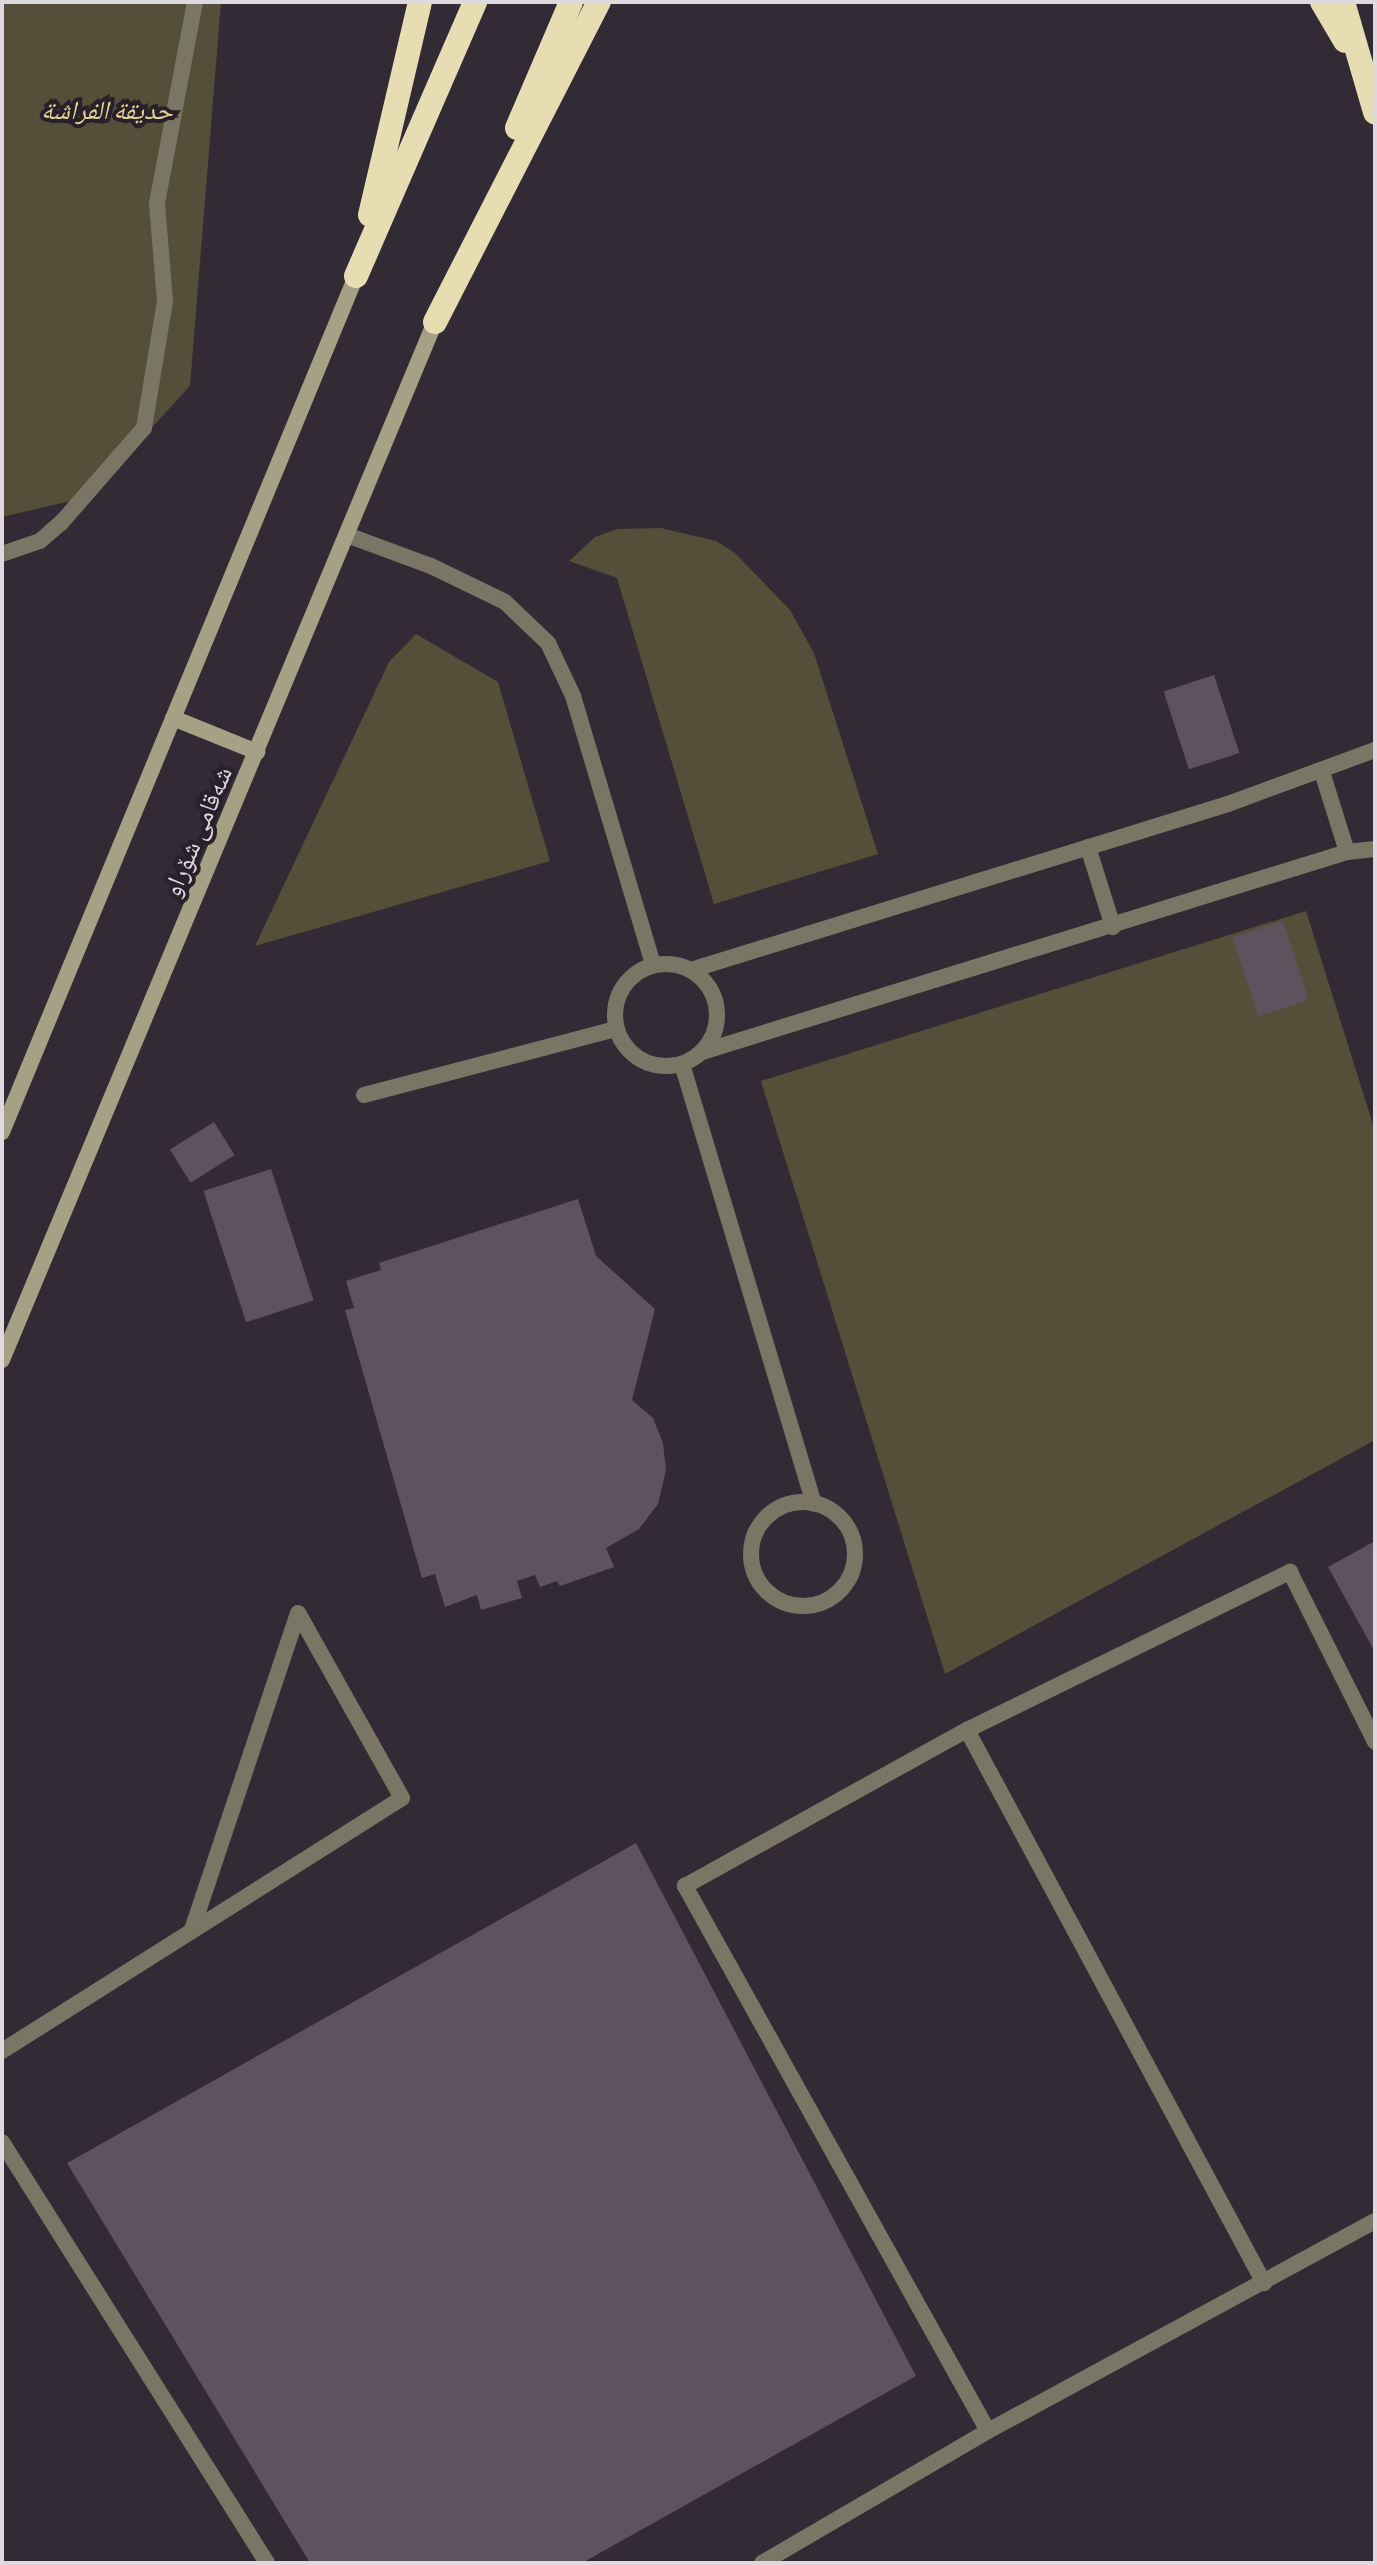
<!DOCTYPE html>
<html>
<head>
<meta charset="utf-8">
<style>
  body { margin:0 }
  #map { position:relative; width:1377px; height:2565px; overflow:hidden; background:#322a34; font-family:"Crimson Pro","Noto Naskh Arabic",serif }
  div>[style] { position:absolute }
  .green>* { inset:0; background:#554f3a }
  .building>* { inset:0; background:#5d535f; transform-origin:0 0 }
  .lane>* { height:16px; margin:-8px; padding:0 8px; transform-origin:8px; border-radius:8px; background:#7a7666 }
  .lane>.ring { margin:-8px; padding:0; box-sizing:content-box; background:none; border:16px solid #7a7666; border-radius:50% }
  .street>* { height:16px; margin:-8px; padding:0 8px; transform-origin:8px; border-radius:8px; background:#7a7666 }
  .secondary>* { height:16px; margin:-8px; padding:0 8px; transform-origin:8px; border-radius:8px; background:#a6a085 }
  .highway>* { height:24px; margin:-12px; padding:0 12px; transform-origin:12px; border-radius:12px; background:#e7ddb3 }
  span { translate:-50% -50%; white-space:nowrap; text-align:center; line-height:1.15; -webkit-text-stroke:8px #28202a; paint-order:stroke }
  .park-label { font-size:26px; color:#e4d492; font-style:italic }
  .street-label { font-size:26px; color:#ded8df }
  .frame { position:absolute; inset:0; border:4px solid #ded8df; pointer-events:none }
</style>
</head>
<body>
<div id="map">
  <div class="green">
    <div style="clip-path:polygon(2px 2px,221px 2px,190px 386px,88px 497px,2px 517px)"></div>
    <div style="clip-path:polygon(661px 528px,716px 541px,735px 553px,790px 610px,814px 653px,878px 854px,714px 904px,617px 578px,569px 561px,595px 537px,617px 529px)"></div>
    <div style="clip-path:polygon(416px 634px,498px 682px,550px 861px,255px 946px,389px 662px)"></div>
    <div style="clip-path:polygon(1306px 911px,1375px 1131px,1375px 1440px,945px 1674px,761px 1081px)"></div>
  </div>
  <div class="building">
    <div style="left:1214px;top:675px;width:82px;height:53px;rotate:72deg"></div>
    <div style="left:1283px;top:921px;width:83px;height:53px;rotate:72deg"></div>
    <div style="left:214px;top:1122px;width:39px;height:52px;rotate:58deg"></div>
    <div style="left:271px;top:1169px;width:138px;height:71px;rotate:72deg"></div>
    <div style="clip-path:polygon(578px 1199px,596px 1256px,655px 1309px,632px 1400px,653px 1418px,663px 1443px,666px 1470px,658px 1504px,639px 1529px,606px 1548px,614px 1567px,560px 1586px,557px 1581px,540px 1587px,535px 1575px,517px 1581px,522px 1598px,481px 1610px,477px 1595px,445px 1607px,435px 1574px,422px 1578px,345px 1310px,354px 1308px,346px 1281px,381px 1270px,379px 1263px)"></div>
    <div style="clip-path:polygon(1375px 1541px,1375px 1652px,1328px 1567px)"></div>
    <div style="clip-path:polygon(636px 1843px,916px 2376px,582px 2563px,310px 2563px,67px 2163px)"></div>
  </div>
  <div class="lane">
    <div style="left:347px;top:535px;width:90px;rotate:20.3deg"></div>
    <div style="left:431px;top:566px;width:82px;rotate:25.9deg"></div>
    <div style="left:505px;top:602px;width:59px;rotate:43.6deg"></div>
    <div style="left:548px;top:643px;width:59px;rotate:64.7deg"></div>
    <div style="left:573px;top:696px;width:280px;rotate:73.4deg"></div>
    <div style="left:1322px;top:772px;width:84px;rotate:72.6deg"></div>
    <div style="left:1088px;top:847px;width:84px;rotate:72.6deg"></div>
    <div class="ring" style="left:615px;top:964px;width:86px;height:86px"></div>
    <div style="left:691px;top:970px;width:562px;rotate:-17.18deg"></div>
    <div style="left:1228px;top:804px;width:157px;rotate:-20.2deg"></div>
    <div style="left:702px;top:1052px;width:675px;rotate:-17.23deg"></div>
    <div style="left:1347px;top:852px;width:28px;rotate:-6deg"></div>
    <div style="left:682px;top:1064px;width:459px;rotate:73.3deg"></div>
    <div style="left:364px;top:1095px;width:260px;rotate:-14.7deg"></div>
    <div class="ring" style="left:751px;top:1502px;width:88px;height:88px"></div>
    <div style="left:2px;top:2051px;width:473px;rotate:-32.3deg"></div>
    <div style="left:402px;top:1798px;width:212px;rotate:-119.3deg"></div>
    <div style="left:298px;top:1613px;width:333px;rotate:108.5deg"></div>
  </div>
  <div class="street">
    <div style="left:2px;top:554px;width:40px;rotate:-18.9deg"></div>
    <div style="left:40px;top:541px;width:28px;rotate:-41deg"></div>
    <div style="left:61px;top:523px;width:126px;rotate:-48.9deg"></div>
    <div style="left:144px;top:428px;width:129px;rotate:-80.6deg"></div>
    <div style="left:165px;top:301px;width:98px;rotate:-94.7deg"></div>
    <div style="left:157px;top:203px;width:205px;rotate:-79.3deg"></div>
    <div style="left:967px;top:1730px;width:628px;rotate:61.76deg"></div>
    <div style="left:2px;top:2142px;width:497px;rotate:57.8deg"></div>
    <div style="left:988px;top:2431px;width:624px;rotate:-119.07deg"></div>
    <div style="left:685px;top:1886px;width:322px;rotate:-29deg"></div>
    <div style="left:967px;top:1730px;width:360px;rotate:-26.1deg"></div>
    <div style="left:1290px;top:1572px;width:190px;rotate:63.4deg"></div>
    <div style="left:762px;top:2563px;width:262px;rotate:-30.3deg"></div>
    <div style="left:988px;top:2431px;width:440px;rotate:-28.5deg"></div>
  </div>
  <div class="secondary">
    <div style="left:173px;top:718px;width:91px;rotate:22deg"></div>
    <div style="left:2px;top:1132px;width:926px;rotate:-67.53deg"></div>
    <div style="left:2px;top:1360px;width:1125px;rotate:-67.36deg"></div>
  </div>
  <div class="highway">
    <div style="left:1322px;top:2px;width:45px;rotate:59.5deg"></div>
    <div style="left:1343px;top:2px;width:115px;rotate:73.8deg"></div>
    <div style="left:517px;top:128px;width:137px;rotate:-66.8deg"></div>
    <div style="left:370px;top:215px;width:219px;rotate:-76.8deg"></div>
    <div style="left:356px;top:276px;width:299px;rotate:-66.5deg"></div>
    <div style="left:435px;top:322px;width:360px;rotate:-62.9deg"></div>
  </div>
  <div class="park-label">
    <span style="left:107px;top:111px">حديقة الفراشة</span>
  </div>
  <div class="street-label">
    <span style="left:198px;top:832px;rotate:-67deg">شەقامی شۆراو</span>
  </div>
  <div class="frame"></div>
</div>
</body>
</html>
